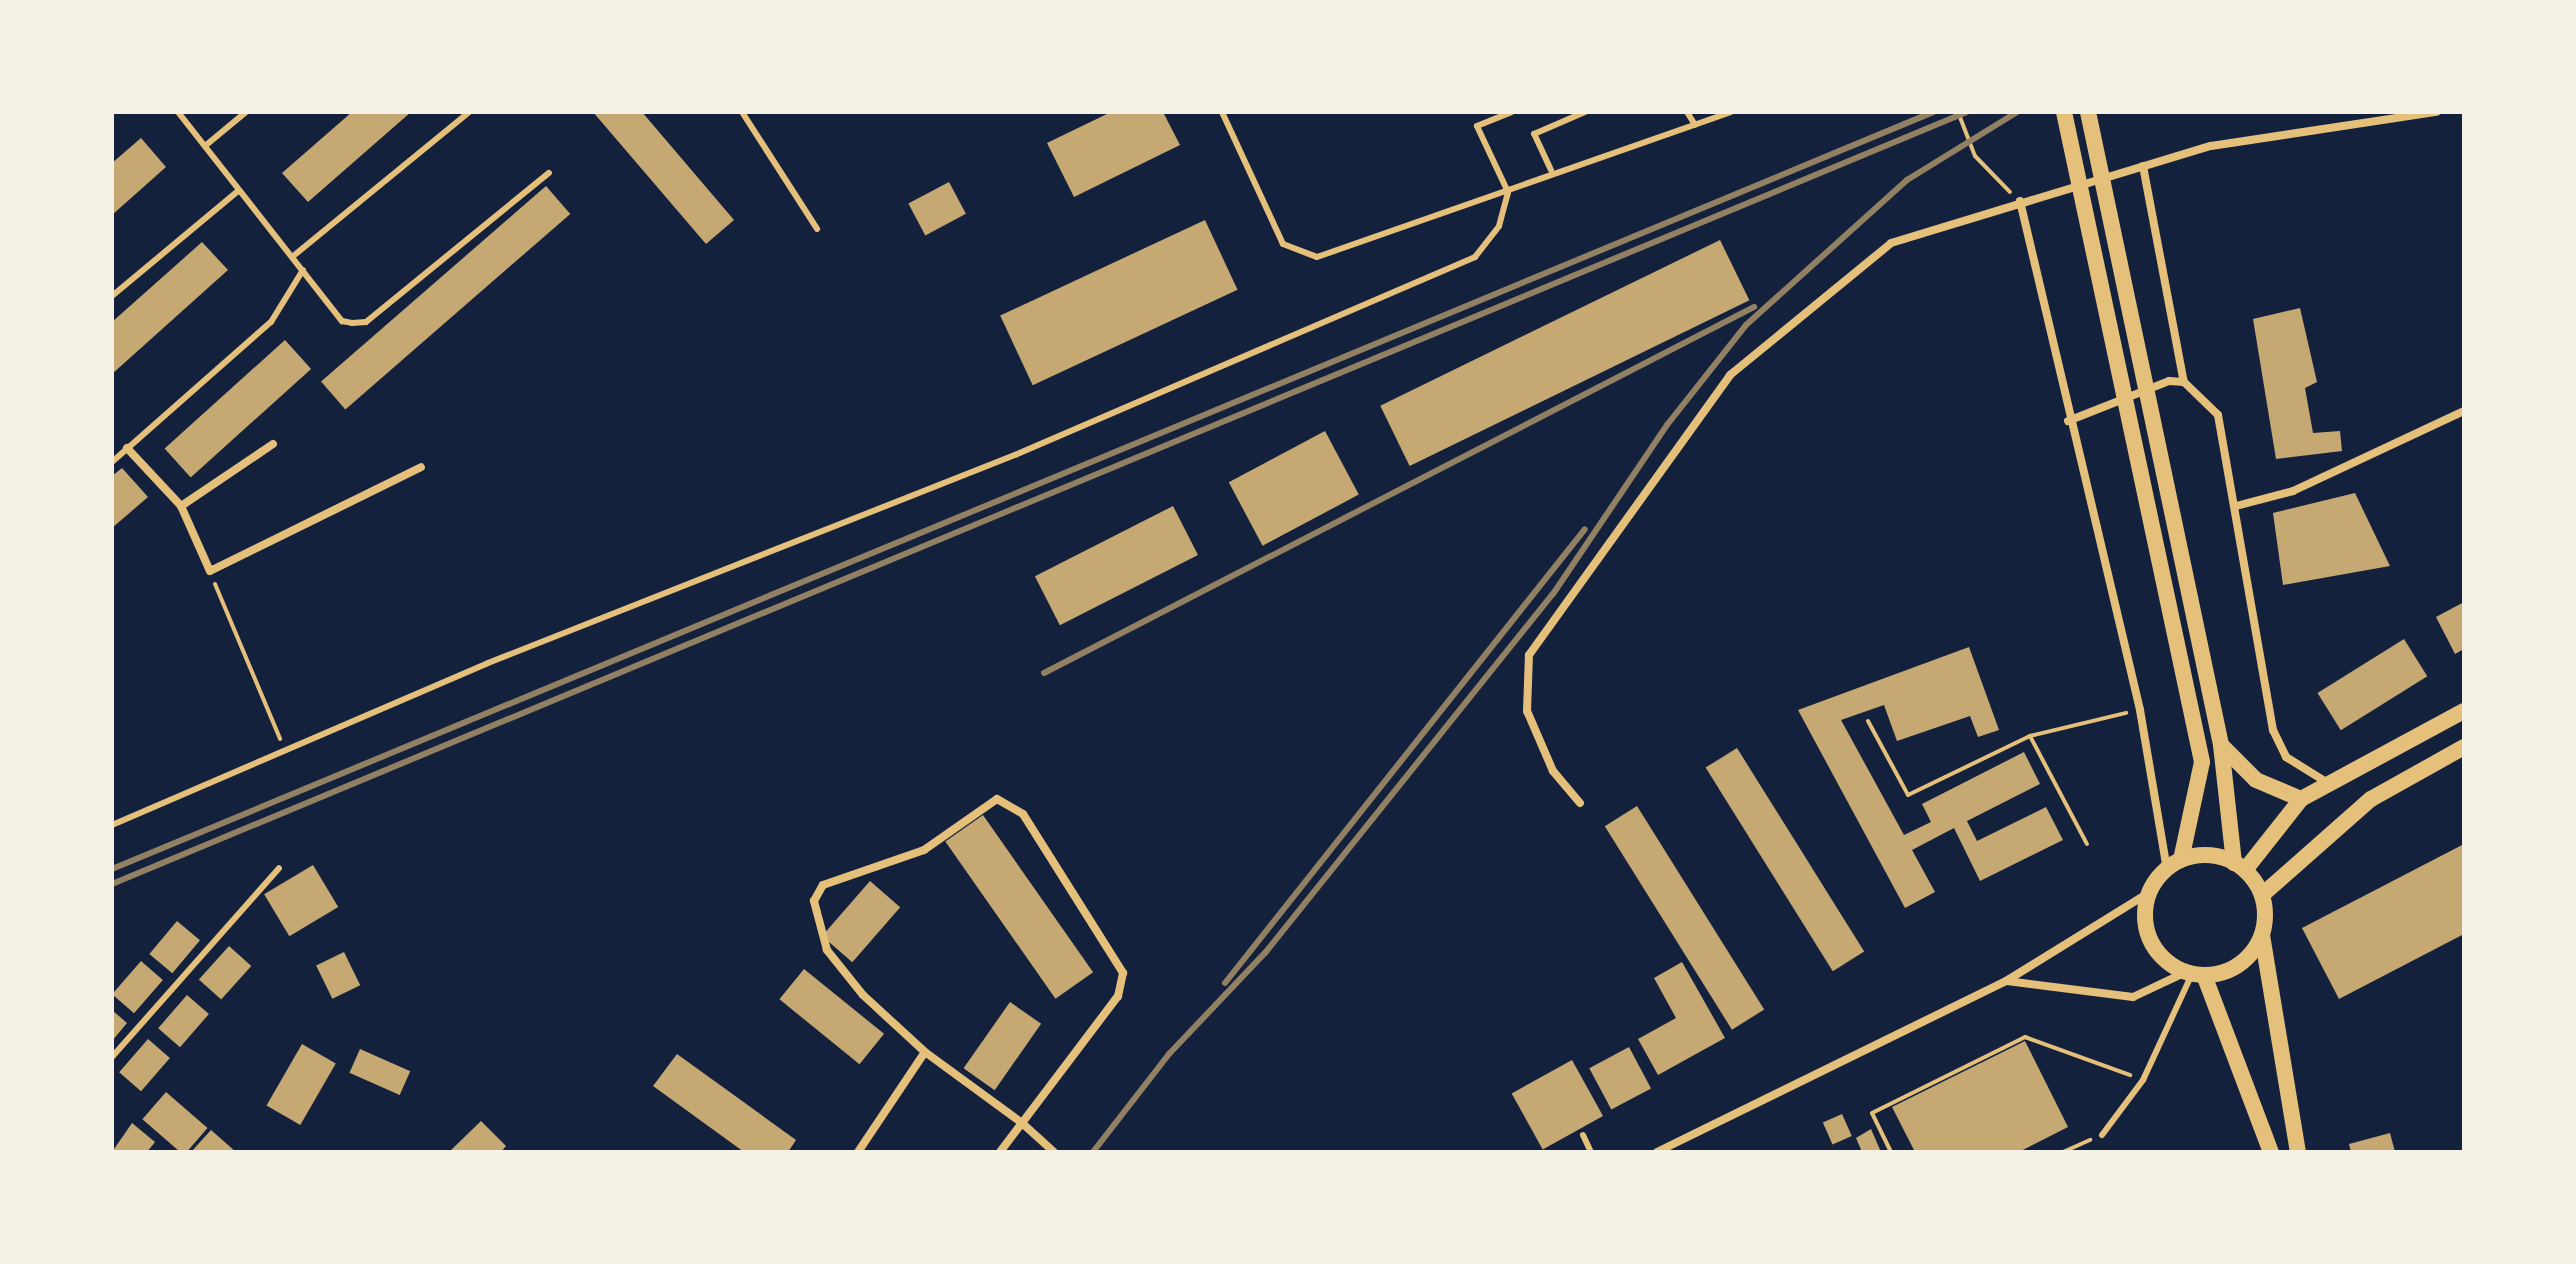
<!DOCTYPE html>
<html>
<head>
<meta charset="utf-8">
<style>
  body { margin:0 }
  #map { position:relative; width:2576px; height:1264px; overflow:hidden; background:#14213d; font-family:"Fira Sans Condensed",sans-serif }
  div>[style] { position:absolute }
  .building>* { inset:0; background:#c6a872; transform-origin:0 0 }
  .path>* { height:4px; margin:-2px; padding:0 2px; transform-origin:2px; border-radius:2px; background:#e5c07b }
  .service>* { height:6px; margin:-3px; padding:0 3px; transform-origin:3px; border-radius:3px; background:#e5c07b }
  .minor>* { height:8px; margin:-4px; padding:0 4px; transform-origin:4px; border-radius:4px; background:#e5c07b }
  .secondary>* { height:16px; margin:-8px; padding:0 8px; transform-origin:8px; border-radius:8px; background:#e5c07b }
  .secondary>.ring { margin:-8px; padding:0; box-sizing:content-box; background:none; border:16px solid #e5c07b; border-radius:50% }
  .rail>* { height:6px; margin:-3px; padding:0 3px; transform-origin:3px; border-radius:3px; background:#918062 }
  span { translate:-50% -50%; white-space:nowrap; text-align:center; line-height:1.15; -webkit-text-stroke:6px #f6f1e7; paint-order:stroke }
  .frame { position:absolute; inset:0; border:114px solid #f6f1e7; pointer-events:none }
</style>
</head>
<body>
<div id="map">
  <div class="building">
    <div style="clip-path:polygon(352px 112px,411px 112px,308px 202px,282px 173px)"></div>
    <div style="clip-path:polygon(593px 112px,642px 112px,734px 220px,706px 244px)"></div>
    <div style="clip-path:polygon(1111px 112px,1163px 112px,1180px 145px,1074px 197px,1047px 143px)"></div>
    <div style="clip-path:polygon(141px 138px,166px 167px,112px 215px,112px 163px)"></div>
    <div style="left:949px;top:182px;width:36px;height:46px;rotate:62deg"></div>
    <div style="left:546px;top:186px;width:37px;height:298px;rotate:49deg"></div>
    <div style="left:1205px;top:220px;width:77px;height:226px;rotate:65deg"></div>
    <div style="left:1720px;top:240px;width:67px;height:378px;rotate:64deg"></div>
    <div style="clip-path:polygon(202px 242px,228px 270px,112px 374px,112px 322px)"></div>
    <div style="clip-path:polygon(2300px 308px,2317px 382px,2305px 388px,2313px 433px,2340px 431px,2342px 451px,2276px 459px,2253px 319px)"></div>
    <div style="left:285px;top:340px;width:39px;height:162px;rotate:48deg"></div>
    <div style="left:1325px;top:431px;width:72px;height:109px;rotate:62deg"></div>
    <div style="clip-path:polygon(122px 468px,148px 497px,112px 528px,112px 476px)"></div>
    <div style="clip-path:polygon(2355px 493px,2390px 566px,2283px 585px,2273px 513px)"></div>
    <div style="left:1173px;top:506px;width:55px;height:155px;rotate:63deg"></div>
    <div style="clip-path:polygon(2464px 602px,2464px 649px,2455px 654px,2436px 617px)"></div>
    <div style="left:2404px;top:639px;width:44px;height:102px;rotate:58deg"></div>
    <div style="clip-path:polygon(1969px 647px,1999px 730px,1978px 737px,1970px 716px,1897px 741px,1884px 705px,1841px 720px,1904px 835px,1931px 822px,1922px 804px,2024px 752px,2040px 784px,1967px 821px,1977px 841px,2046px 807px,2063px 840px,1980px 881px,1954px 828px,1912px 850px,1935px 892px,1905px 908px,1798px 710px)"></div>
    <div style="left:1737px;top:748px;width:240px;height:37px;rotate:58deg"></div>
    <div style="left:1637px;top:806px;width:240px;height:38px;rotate:58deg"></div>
    <div style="left:983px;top:815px;width:192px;height:46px;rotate:55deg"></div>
    <div style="clip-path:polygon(2464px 844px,2464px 934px,2339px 999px,2302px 928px)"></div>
    <div style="left:313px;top:865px;width:49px;height:57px;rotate:59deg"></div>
    <div style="left:870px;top:881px;width:40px;height:73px;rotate:41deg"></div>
    <div style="left:177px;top:921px;width:30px;height:43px;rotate:40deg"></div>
    <div style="left:229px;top:946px;width:30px;height:45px;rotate:42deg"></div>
    <div style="left:344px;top:952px;width:37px;height:31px;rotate:64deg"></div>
    <div style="left:141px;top:961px;width:29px;height:44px;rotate:41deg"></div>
    <div style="clip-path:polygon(1682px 962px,1725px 1038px,1658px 1075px,1638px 1039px,1676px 1018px,1654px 978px)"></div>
    <div style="left:804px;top:969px;width:103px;height:39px;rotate:39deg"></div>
    <div style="left:187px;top:995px;width:29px;height:44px;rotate:41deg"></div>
    <div style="left:1010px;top:1002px;width:38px;height:81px;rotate:35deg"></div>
    <div style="clip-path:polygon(112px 1010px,127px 1023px,112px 1041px)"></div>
    <div style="left:148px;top:1039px;width:29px;height:44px;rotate:41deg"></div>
    <div style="clip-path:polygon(2025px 1041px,2068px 1127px,2019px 1152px,1915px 1152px,1892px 1107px)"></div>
    <div style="left:302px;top:1044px;width:39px;height:71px;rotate:30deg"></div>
    <div style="left:1629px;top:1047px;width:47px;height:45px;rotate:62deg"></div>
    <div style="left:360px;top:1049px;width:55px;height:26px;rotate:24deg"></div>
    <div style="clip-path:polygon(677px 1054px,796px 1140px,788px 1152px,744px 1152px,653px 1086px)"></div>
    <div style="left:1572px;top:1060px;width:64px;height:69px;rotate:61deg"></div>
    <div style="left:166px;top:1092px;width:55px;height:36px;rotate:41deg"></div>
    <div style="left:1842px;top:1114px;width:24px;height:21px;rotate:66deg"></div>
    <div style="clip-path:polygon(481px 1121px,506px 1146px,501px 1152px,449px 1152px)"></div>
    <div style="clip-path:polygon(132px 1123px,155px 1142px,147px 1152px,112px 1152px)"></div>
    <div style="clip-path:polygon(1871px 1129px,1881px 1152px,1862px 1152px,1856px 1138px)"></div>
    <div style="clip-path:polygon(211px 1130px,236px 1152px,191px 1152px)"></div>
    <div style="clip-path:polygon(2390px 1133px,2395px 1152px,2351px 1152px,2349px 1144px)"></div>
  </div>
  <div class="path">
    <div style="left:1958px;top:112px;width:47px;rotate:68.9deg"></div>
    <div style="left:1975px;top:156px;width:50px;rotate:45.8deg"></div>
    <div style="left:215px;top:584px;width:168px;rotate:67.2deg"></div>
    <div style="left:1868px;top:721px;width:84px;rotate:61.6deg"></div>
    <div style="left:1908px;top:795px;width:136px;rotate:-25.8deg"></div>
    <div style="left:2030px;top:736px;width:99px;rotate:-13.5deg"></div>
    <div style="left:2030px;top:736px;width:122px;rotate:62.2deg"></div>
    <div style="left:1824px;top:1152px;width:13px"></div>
    <div style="left:1891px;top:1152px;width:43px;rotate:-116deg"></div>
    <div style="left:1872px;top:1113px;width:171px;rotate:-26.4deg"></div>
    <div style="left:2025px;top:1037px;width:112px;rotate:19.9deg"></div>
    <div style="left:2063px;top:1152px;width:30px;rotate:-24deg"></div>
  </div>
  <div class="service">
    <div style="left:178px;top:112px;width:266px;rotate:51.9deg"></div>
    <div style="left:342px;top:321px;width:10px;rotate:11deg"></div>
    <div style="left:352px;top:323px;width:14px;rotate:-4deg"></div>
    <div style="left:366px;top:322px;width:236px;rotate:-39.2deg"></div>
    <div style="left:742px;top:112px;width:139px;rotate:57.3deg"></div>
    <div style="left:1222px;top:112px;width:145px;rotate:65.2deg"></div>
    <div style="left:1283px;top:244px;width:36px;rotate:21deg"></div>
    <div style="left:1317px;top:257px;width:438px;rotate:-19.3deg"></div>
    <div style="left:1687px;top:112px;width:15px;rotate:58deg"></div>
    <div style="left:205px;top:146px;width:53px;rotate:-39.7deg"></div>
    <div style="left:1551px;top:170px;width:40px;rotate:-115deg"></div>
    <div style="left:1534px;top:134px;width:56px;rotate:-23.3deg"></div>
    <div style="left:292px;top:257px;width:229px;rotate:-39.3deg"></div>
    <div style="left:112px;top:296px;width:165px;rotate:-39.8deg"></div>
    <div style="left:112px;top:462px;width:212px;rotate:-41.4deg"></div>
    <div style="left:271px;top:322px;width:61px;rotate:-58.4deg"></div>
    <div style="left:112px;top:825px;width:409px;rotate:-23.3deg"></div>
    <div style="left:488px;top:663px;width:567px;rotate:-21.54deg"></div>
    <div style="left:1015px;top:455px;width:501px;rotate:-23.29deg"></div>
    <div style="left:1475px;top:257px;width:39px;rotate:-52deg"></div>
    <div style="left:1499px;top:226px;width:35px;rotate:-75deg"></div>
    <div style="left:1508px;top:192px;width:73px;rotate:-115.2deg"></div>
    <div style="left:1477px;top:126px;width:37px;rotate:-22deg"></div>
    <div style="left:112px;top:1057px;width:252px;rotate:-48.5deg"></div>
    <div style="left:1583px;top:1135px;width:19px;rotate:65deg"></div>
    <div style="left:2102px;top:1135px;width:69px;rotate:-53.3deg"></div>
    <div style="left:2143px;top:1080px;width:117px;rotate:-65.2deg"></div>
  </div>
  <div class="minor">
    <div style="left:2143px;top:166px;width:220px;rotate:79.3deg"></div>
    <div style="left:2020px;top:201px;width:523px;rotate:76.73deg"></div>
    <div style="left:2140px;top:710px;width:161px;rotate:80.4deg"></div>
    <div style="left:2068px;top:421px;width:109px;rotate:-21.6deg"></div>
    <div style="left:2169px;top:381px;width:15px;rotate:4deg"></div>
    <div style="left:2184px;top:382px;width:47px;rotate:44.1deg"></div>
    <div style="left:2218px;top:415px;width:320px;rotate:80.1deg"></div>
    <div style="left:2273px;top:730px;width:30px;rotate:64deg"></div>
    <div style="left:2286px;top:757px;width:49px;rotate:31.8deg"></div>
    <div style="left:273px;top:444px;width:111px;rotate:146deg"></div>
    <div style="left:181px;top:506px;width:71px;rotate:66deg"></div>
    <div style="left:210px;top:571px;width:235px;rotate:-26.2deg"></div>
    <div style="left:127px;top:448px;width:79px;rotate:47deg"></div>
    <div style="left:2236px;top:506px;width:59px;rotate:-14.7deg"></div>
    <div style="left:2293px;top:491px;width:189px;rotate:-25.1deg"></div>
    <div style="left:997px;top:799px;width:30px;rotate:30deg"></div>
    <div style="left:1023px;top:814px;width:188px;rotate:57.8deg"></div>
    <div style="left:1123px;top:973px;width:24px;rotate:102deg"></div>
    <div style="left:1118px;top:996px;width:159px;rotate:127.1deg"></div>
    <div style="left:1022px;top:1123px;width:120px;rotate:-143.8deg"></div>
    <div style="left:925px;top:1052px;width:84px;rotate:-137.4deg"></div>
    <div style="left:863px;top:995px;width:58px;rotate:-128.7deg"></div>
    <div style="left:827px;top:950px;width:51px;rotate:-104.9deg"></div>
    <div style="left:814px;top:901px;width:18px;rotate:-61deg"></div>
    <div style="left:823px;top:885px;width:107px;rotate:-19.1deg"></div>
    <div style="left:924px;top:850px;width:89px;rotate:-34.9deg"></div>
    <div style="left:1580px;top:803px;width:42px;rotate:-130.2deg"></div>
    <div style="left:1553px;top:771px;width:65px;rotate:-113.4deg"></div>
    <div style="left:1527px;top:711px;width:56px;rotate:-88deg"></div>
    <div style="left:1529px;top:655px;width:345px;rotate:-54.3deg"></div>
    <div style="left:1730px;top:375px;width:208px;rotate:-39.3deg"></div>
    <div style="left:1891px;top:243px;width:334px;rotate:-16.9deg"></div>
    <div style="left:2211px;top:146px;width:228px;rotate:-8.6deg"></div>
    <div style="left:2007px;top:981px;width:127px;rotate:7.2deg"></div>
    <div style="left:2133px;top:997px;width:59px;rotate:-25.3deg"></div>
    <div style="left:858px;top:1152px;width:120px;rotate:-56.2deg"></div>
    <div style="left:1000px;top:1152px;width:36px;rotate:-53deg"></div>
    <div style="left:1022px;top:1123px;width:43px;rotate:42.2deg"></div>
    <div style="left:1657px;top:1152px;width:389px;rotate:-26.1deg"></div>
    <div style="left:2006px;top:981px;width:169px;rotate:-31.7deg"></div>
  </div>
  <div class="secondary">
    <div style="left:2064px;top:112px;width:664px;rotate:78.01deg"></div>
    <div style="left:2202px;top:762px;width:100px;rotate:102.1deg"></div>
    <div style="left:2088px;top:112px;width:647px;rotate:78.13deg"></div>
    <div style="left:2221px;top:745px;width:119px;rotate:83.7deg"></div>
    <div style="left:2221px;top:745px;width:49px;rotate:45deg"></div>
    <div style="left:2256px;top:780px;width:49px;rotate:22.9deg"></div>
    <div class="ring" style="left:2145px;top:855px;width:104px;height:104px"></div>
    <div style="left:2245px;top:870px;width:90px;rotate:-51.7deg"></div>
    <div style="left:2301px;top:799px;width:185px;rotate:-28.4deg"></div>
    <div style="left:2262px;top:895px;width:145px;rotate:-41.4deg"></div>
    <div style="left:2371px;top:799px;width:107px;rotate:-29.2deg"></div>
    <div style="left:2262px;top:935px;width:220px;rotate:80.6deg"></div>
    <div style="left:2204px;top:975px;width:189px;rotate:69.3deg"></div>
  </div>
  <div class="rail">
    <div style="left:1044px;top:673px;width:799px;rotate:-27.27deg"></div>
    <div style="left:112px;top:869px;width:1972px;rotate:-22.57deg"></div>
    <div style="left:112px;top:884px;width:2009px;rotate:-22.6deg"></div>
    <div style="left:1225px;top:983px;width:579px;rotate:-51.59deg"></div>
    <div style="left:1093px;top:1152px;width:124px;rotate:-52.2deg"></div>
    <div style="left:1169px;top:1054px;width:139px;rotate:-46.5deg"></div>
    <div style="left:1265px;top:953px;width:460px;rotate:-51.3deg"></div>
    <div style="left:1553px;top:594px;width:204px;rotate:-56deg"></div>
    <div style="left:1667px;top:425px;width:127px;rotate:-51.7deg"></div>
    <div style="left:1746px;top:325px;width:217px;rotate:-42deg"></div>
    <div style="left:1907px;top:180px;width:129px;rotate:-31.7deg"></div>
  </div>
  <div class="frame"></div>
</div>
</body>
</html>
